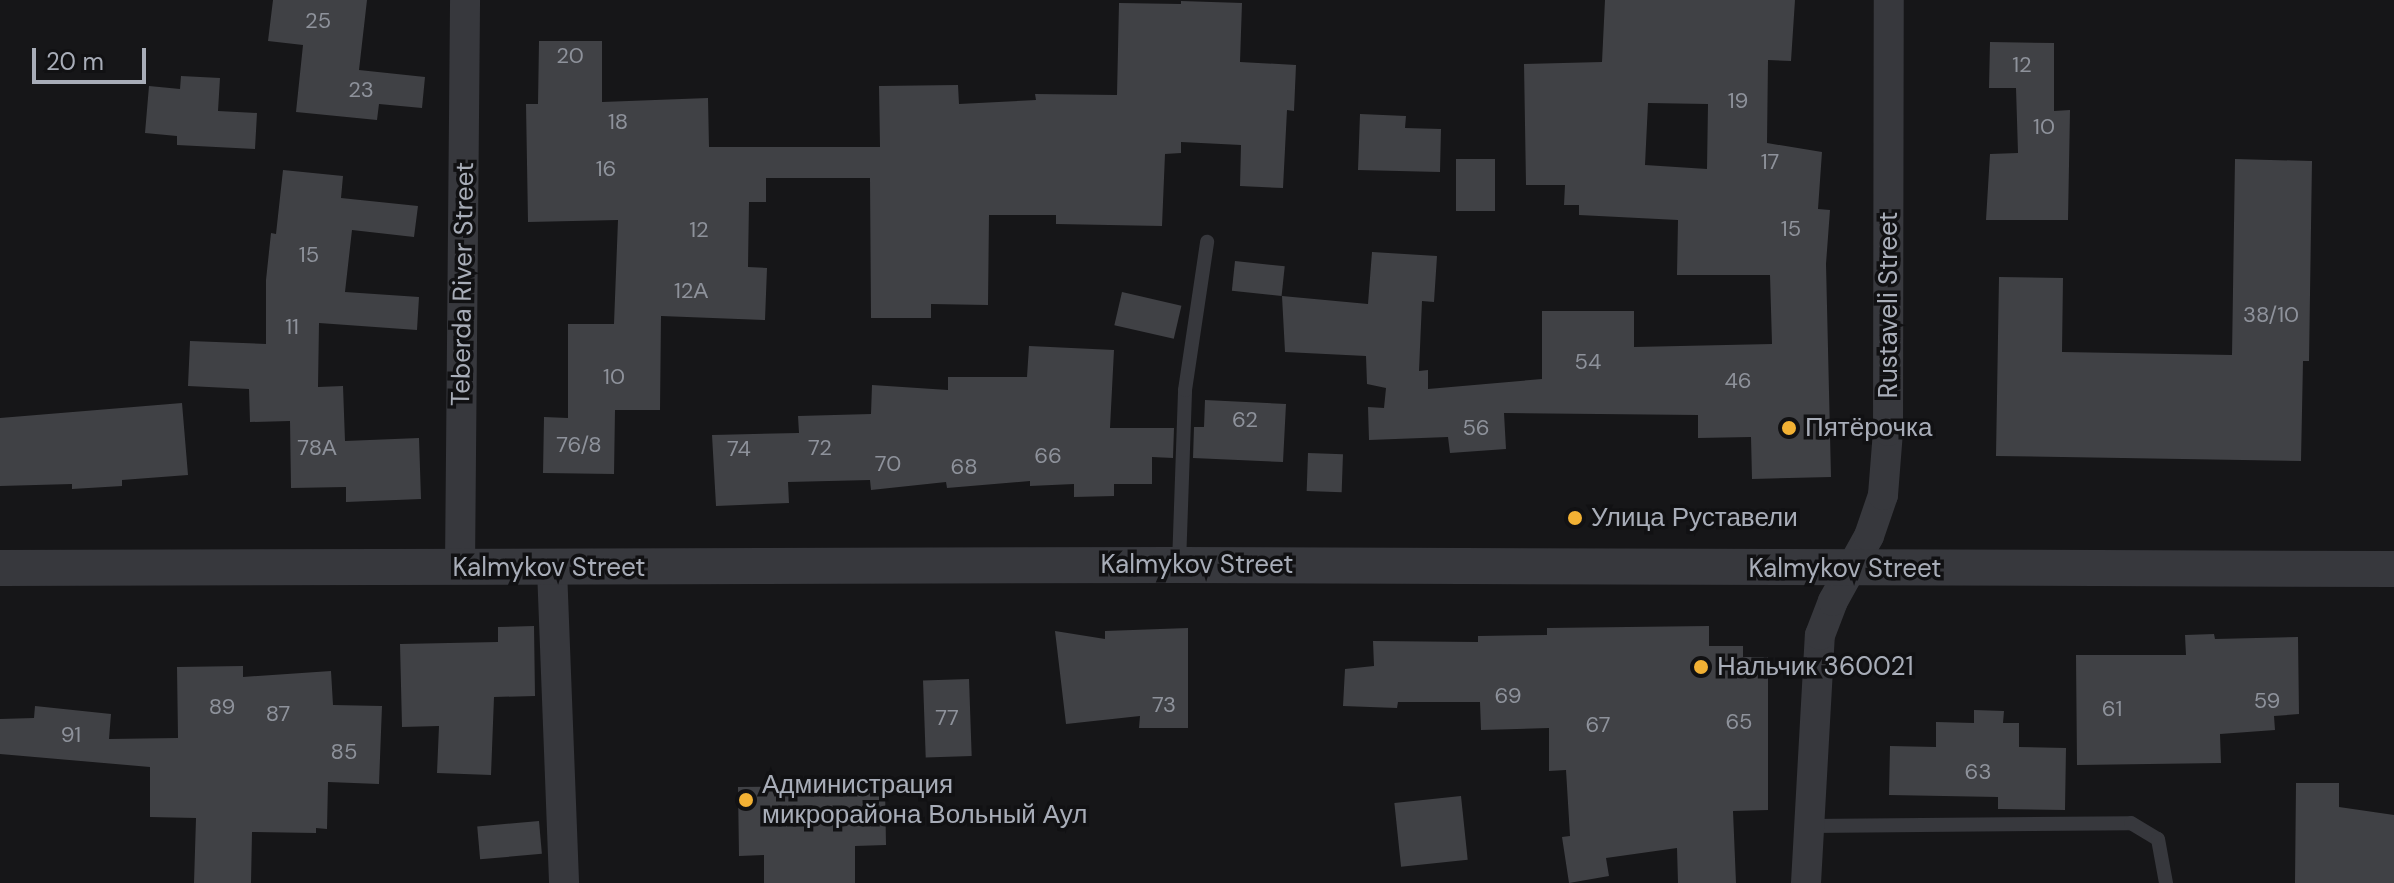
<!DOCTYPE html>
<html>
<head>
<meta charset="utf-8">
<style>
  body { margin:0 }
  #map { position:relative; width:2394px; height:883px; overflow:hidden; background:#161618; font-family:"DM Sans",sans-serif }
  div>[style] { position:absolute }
  .building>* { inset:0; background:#404145; transform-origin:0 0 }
  .service>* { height:14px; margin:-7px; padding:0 7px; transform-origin:7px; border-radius:7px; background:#37383d }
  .minor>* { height:30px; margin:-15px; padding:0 15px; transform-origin:15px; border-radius:15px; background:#37383d }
  .tertiary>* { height:36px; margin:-18px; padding:0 18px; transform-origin:18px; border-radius:18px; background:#37383d }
  .dots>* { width:22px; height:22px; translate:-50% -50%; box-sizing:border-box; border:4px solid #111113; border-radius:50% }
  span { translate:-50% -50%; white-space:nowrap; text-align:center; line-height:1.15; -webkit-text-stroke:7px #111113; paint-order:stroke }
  .number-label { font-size:22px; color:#8e929b }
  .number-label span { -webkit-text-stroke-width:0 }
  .street-label { font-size:26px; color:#a8adb8 }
  .poi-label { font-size:26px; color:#a8adb8 }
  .left { translate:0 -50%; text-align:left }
  .scale { position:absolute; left:32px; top:48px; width:114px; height:36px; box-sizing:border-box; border:4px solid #a8adb8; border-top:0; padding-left:10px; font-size:24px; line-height:28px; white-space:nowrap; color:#a8adb8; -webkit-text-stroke:6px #111113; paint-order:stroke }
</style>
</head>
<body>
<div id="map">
  <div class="building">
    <div style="clip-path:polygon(273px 0,367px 0,359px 70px,425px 77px,422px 108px,379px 104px,377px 120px,296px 112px,303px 45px,268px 41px)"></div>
    <div style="clip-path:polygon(evenodd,1605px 0,1795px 0,1791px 61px,1768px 60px,1767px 143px,1822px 152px,1818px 209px,1830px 210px,1826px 264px,1831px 477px,1752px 479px,1751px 437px,1698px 438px,1698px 415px,1504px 413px,1506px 449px,1450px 453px,1448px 437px,1369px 440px,1368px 407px,1384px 408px,1386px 388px,1367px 384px,1366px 356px,1285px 352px,1282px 296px,1368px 304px,1372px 252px,1437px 256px,1434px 302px,1422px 301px,1419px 371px,1428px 370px,1428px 389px,1542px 379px,1542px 311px,1634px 311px,1634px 347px,1772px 344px,1770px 275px,1677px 275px,1678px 220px,1579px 215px,1579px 205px,1564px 205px,1565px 185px,1526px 185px,1524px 64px,1602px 62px,1605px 0,1648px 103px,1708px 104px,1707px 169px,1645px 165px,1648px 103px)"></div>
    <div style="clip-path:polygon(1181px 1px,1242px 3px,1240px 62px,1296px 65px,1294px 111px,1287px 110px,1283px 188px,1240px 186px,1241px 145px,1181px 142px,1181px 153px,1165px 154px,1162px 226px,1056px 224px,1056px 215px,989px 215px,988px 305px,931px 304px,931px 318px,871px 318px,870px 178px,766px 178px,766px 202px,749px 202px,748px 267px,767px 268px,765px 320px,661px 316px,660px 410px,615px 410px,614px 474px,543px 473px,544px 417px,568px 418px,568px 324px,614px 324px,618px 220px,528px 222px,526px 104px,538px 104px,539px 41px,602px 41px,602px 102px,708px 98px,709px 147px,880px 147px,879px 86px,958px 85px,959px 104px,1036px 100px,1035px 94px,1117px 95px,1119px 3px,1181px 4px)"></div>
    <div style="clip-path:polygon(1990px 42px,2054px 43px,2054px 111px,2070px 110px,2068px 220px,1986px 220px,1990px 154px,2018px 153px,2016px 88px,1989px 88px)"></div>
    <div style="clip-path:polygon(181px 76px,220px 78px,218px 111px,257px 113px,255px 149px,177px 145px,177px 136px,145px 133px,149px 86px,180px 89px)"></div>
    <div style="clip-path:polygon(1360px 114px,1406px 116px,1405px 128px,1441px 129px,1440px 172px,1358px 170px)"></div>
    <div style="left:1456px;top:159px;width:39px;height:52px"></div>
    <div style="clip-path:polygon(2235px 159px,2312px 161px,2309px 361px,2303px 361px,2301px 461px,1996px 456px,1999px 277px,2063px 278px,2062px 352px,2232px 355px)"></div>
    <div style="clip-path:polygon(283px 170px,343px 176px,341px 198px,418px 206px,414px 237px,352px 230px,345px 292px,419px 297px,417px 330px,319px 323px,318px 387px,343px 386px,345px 441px,419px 438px,421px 499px,346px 502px,346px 487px,291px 488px,290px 421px,250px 422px,249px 389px,188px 386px,190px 341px,266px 344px,266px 280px,271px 233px,276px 234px)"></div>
    <div style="left:1235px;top:261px;width:50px;height:30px;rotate:6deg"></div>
    <div style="left:1122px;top:292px;width:61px;height:34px;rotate:13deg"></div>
    <div style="clip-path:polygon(1029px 346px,1114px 350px,1110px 428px,1174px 428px,1173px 458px,1152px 457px,1152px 484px,1114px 484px,1114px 496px,1074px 497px,1074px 484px,1030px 486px,1030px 481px,947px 488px,946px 482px,871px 490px,870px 480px,788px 482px,789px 503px,716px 506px,712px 435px,799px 433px,798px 416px,871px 414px,872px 385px,948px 390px,948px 377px,1027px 377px)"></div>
    <div style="clip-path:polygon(1205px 400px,1286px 404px,1283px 462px,1193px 458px,1194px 427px,1204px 427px)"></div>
    <div style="clip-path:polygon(182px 403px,188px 475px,122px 480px,122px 486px,72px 489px,72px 484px,0 486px,0 418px)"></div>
    <div style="left:1308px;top:453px;width:35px;height:38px;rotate:2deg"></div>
    <div style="clip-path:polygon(534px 626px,535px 696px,494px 697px,491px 775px,437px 773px,439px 726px,402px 727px,400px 644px,498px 642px,498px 627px)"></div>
    <div style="clip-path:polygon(1709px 626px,1709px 646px,1743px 646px,1743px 657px,1768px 657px,1768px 810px,1733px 811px,1736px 883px,1678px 883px,1677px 848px,1606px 858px,1609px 876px,1569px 883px,1562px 837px,1570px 836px,1566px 770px,1549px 771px,1549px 728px,1481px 730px,1480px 702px,1398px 702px,1397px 708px,1343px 706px,1345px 669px,1374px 666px,1373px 641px,1478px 642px,1478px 636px,1547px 635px,1547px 628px)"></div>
    <div style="clip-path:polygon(1188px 628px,1188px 728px,1139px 728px,1140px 716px,1066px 724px,1055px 631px,1105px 639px,1105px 631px)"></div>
    <div style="clip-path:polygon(2214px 634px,2215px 639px,2298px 637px,2299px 714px,2274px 716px,2275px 730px,2220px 734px,2221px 763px,2077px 765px,2076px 655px,2186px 655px,2185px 635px)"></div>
    <div style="clip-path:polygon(243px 666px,243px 677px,331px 671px,333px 705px,382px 706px,379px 784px,328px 782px,327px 829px,316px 828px,316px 833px,252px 832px,251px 883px,194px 883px,196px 818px,150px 817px,150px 767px,0 754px,0 719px,34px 718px,35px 706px,111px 714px,109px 739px,178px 738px,177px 667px)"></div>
    <div style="left:969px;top:679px;width:77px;height:46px;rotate:88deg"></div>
    <div style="clip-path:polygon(1974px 710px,2004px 711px,2003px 723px,2019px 723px,2019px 747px,2066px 748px,2065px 810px,1998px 809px,1998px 797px,1889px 795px,1890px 746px,1936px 747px,1936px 722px,1974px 723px)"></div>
    <div style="clip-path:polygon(2296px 783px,2339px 783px,2339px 807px,2394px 815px,2394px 883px,2295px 883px)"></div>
    <div style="clip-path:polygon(885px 785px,886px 845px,855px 846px,855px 883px,764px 883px,764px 855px,739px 856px,738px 787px)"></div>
    <div style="left:1461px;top:796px;width:64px;height:67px;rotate:84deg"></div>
    <div style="left:539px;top:821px;width:33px;height:62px;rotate:85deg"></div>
  </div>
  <div class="service">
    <div style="left:1179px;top:564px;width:174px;rotate:-88deg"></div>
    <div style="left:1185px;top:390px;width:150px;rotate:-81.5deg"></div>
    <div style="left:1810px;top:826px;width:321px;rotate:-0.5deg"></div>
    <div style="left:2131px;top:823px;width:31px;rotate:31deg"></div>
    <div style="left:2158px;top:839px;width:45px;rotate:79.7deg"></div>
  </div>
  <div class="minor">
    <div style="left:460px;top:567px;width:567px;rotate:-89.49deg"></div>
    <div style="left:552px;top:569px;width:314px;rotate:87.8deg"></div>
    <div style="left:1806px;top:883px;width:248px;rotate:-86.8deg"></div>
    <div style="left:1820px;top:635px;width:36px;rotate:-69deg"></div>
    <div style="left:1833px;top:601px;width:74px;rotate:-61deg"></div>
    <div style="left:1869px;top:536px;width:43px;rotate:-71.1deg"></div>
    <div style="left:1883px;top:495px;width:64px;rotate:-85.5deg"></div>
    <div style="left:1888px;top:431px;width:431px;rotate:-89.9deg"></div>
  </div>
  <div class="tertiary">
    <div style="left:0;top:568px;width:1179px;rotate:-0.15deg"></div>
    <div style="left:1179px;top:565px;width:1215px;rotate:0.19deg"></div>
  </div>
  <div class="dots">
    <div style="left:1789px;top:428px;background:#f2b134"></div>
    <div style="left:1575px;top:518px;background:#f2b134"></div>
    <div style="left:1701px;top:667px;background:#f2b134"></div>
    <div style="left:746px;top:800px;background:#f2b134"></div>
  </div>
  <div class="number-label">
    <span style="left:318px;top:21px">25</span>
    <span style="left:570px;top:56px">20</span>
    <span style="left:2022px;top:65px">12</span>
    <span style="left:361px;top:90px">23</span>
    <span style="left:1738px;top:101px">19</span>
    <span style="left:618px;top:122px">18</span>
    <span style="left:2044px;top:127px">10</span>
    <span style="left:1770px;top:162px">17</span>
    <span style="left:606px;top:169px">16</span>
    <span style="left:1791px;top:229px">15</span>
    <span style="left:699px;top:230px">12</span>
    <span style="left:309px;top:255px">15</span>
    <span style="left:691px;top:291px">12А</span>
    <span style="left:2271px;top:315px">38/10</span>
    <span style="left:292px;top:327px">11</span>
    <span style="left:1588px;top:362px">54</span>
    <span style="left:614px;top:377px">10</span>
    <span style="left:1738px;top:381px">46</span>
    <span style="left:1245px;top:420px">62</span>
    <span style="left:1476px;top:428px">56</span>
    <span style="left:579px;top:445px">76/8</span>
    <span style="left:317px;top:448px">78А</span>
    <span style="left:820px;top:448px">72</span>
    <span style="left:739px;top:449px">74</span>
    <span style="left:1048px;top:456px">66</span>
    <span style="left:888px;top:464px">70</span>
    <span style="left:964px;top:467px">68</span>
    <span style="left:1508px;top:696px">69</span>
    <span style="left:2267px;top:701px">59</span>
    <span style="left:1164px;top:705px">73</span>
    <span style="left:222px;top:707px">89</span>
    <span style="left:2112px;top:709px">61</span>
    <span style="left:278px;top:714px">87</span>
    <span style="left:947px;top:718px">77</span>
    <span style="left:1739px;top:722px">65</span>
    <span style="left:1598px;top:725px">67</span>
    <span style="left:71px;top:735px">91</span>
    <span style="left:344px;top:752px">85</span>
    <span style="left:1978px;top:772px">63</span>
  </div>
  <div class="street-label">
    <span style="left:463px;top:284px;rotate:-89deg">Teberda River Street</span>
    <span style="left:1889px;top:305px;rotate:-90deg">Rustaveli Street</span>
    <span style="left:1197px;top:565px">Kalmykov Street</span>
    <span style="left:549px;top:568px">Kalmykov Street</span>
    <span style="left:1845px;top:569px">Kalmykov Street</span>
  </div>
  <div class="poi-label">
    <span class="left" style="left:1805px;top:428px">Пятёрочка</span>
    <span class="left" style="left:1591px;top:518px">Улица Руставели</span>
    <span class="left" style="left:1717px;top:667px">Нальчик 360021</span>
    <span class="left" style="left:762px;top:800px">Администрация<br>микрорайона Вольный Аул</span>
  </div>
  <div class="scale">20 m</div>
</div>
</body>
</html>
